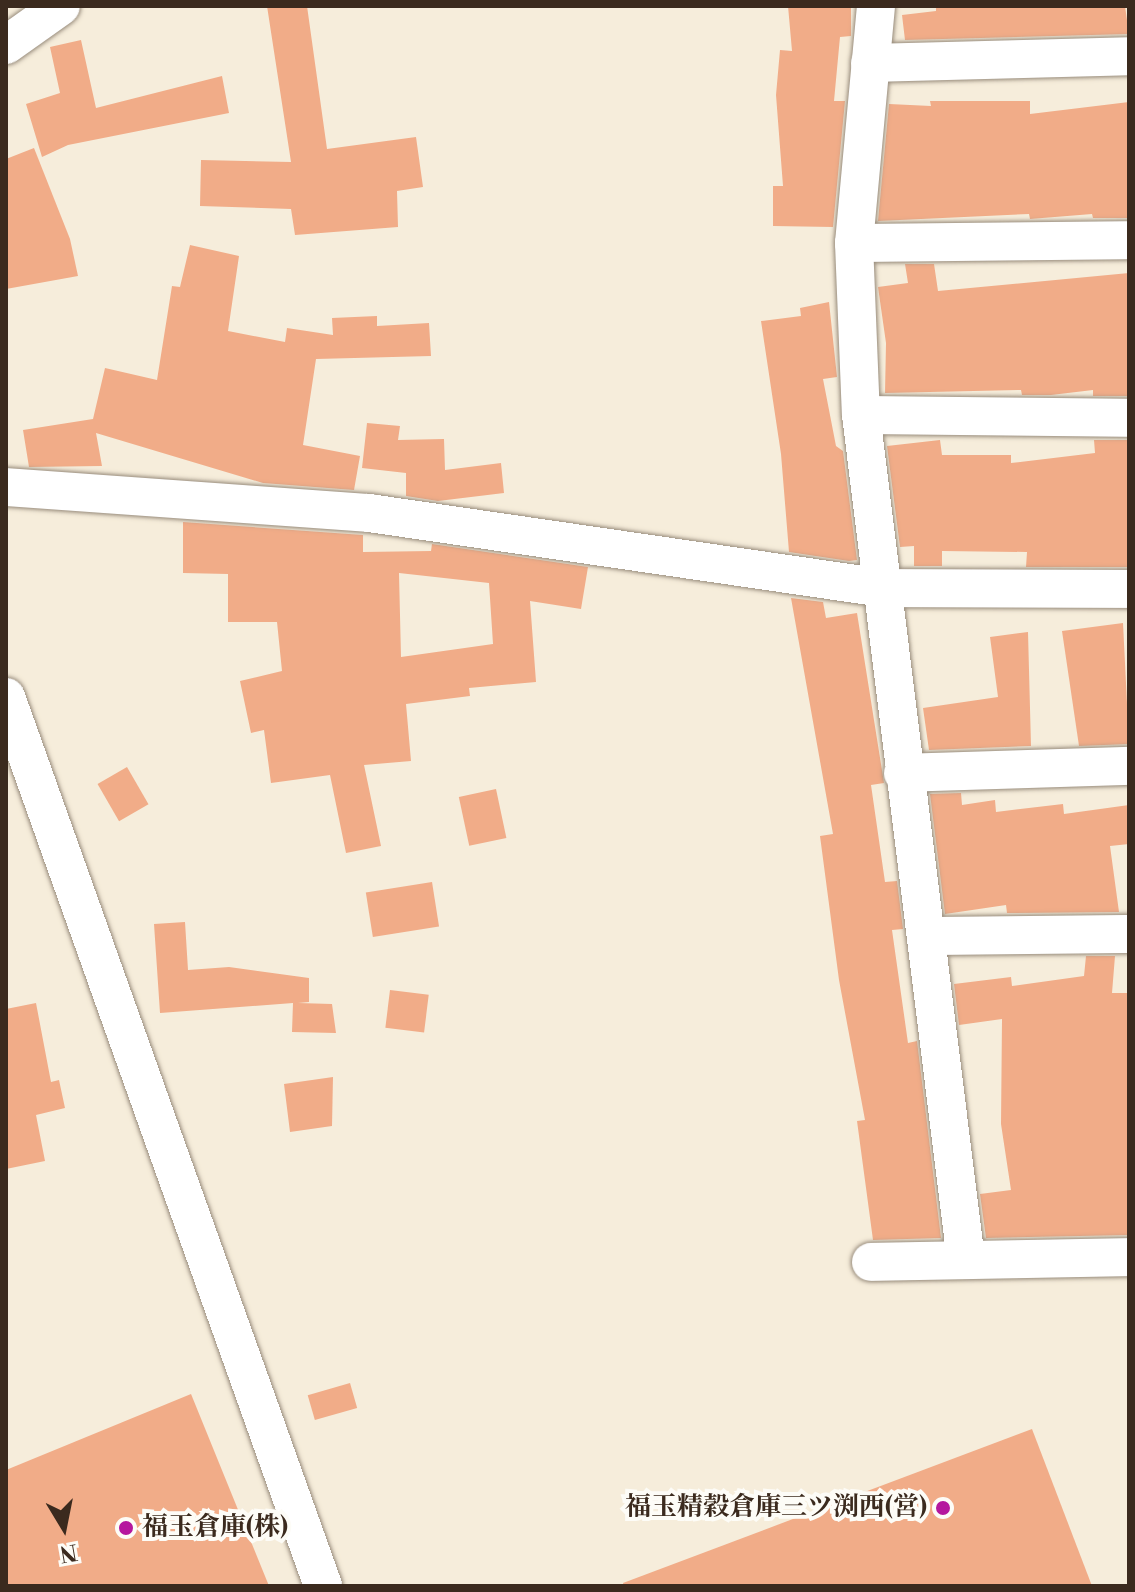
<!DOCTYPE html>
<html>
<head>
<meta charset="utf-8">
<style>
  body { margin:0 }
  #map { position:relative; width:1135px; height:1592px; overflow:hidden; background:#f6eddb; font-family:"Libre Bodoni","Noto Serif JP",serif }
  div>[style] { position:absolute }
  .building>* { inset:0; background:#f1ac88; transform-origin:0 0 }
  .roads { filter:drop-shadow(0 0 2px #988c7c) drop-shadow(0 0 2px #988c7c) }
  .minor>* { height:38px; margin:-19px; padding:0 19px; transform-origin:19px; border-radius:19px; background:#fff }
  .dots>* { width:22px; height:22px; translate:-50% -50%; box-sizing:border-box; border:4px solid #fdfcf7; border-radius:50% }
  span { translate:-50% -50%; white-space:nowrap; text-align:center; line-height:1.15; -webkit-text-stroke:8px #fdfcf7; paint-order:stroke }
  .poi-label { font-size:26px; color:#3b2a1e; font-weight:700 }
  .right { translate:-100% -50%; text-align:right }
  .left { translate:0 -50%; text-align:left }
  .frame { position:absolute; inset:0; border:8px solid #3b2a1e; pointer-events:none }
  .north { position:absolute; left:24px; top:1488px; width:80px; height:80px; -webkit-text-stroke:6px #fdfcf7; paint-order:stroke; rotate:170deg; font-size:22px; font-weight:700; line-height:32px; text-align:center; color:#3b2a1e }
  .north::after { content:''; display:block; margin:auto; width:28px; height:36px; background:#3b2a1e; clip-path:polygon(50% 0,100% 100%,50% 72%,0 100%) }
</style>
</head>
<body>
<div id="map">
  <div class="building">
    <div style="clip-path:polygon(267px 6px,307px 6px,327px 149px,416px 137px,423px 187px,397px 191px,398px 227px,295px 235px,291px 209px,200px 206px,201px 160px,291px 162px)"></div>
    <div style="clip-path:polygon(788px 6px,851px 6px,851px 36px,840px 37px,834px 101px,845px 101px,833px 227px,773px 226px,773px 186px,783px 186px,776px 95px,780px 50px,792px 51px)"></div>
    <div style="clip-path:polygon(936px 6px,1125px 6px,1129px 34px,905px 40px,902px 15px,936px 11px)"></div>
    <div style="clip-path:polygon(81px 40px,96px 108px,222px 76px,229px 113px,68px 145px,42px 157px,26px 104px,60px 93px,50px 47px)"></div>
    <div style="clip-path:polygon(930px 101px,1030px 101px,1030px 114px,1129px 102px,1129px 218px,1093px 218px,1092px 214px,1030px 219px,1029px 214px,878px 221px,889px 104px,931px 106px)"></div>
    <div style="clip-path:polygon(34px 148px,70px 239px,78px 276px,6px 289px,6px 159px)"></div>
    <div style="clip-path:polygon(190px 245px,239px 256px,228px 331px,285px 342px,287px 328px,333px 335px,332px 318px,377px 316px,377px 326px,429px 323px,431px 356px,316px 359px,303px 445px,360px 456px,354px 490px,263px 483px,96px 433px,102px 466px,29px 467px,23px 430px,93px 419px,105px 368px,157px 380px,172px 286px,180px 287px)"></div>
    <div style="clip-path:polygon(905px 264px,934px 264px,938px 291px,1129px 273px,1129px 396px,1093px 396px,1093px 390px,1051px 395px,1022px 395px,1021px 390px,885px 393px,886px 343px,878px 287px,908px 283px)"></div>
    <div style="clip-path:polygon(829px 302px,837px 377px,823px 379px,836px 446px,843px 451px,857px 560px,849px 561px,789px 552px,781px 454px,761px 321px,801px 316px,800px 308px)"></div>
    <div style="clip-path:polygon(367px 423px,400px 426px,398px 440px,444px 439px,445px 470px,501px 463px,504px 493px,438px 501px,406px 496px,406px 473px,362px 468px)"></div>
    <div style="clip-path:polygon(940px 440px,942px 455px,1011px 455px,1011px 463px,1095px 453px,1094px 440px,1129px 440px,1129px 567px,1026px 567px,1027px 552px,942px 551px,942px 566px,914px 566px,914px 546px,900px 547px,887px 446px)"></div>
    <div style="clip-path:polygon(evenodd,183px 522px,363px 535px,363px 552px,431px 551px,432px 544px,588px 567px,581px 609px,530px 601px,536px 682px,469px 688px,470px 696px,406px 704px,411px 761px,364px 765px,381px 846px,346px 853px,330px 775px,271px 783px,264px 730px,251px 733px,240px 681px,282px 671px,277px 622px,228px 622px,228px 574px,183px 573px,183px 522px,399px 573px,489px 583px,493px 644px,401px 657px,399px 573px)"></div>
    <div style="clip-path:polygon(791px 598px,823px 602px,826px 618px,857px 613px,884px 783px,871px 785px,885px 882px,897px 881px,903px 929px,892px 930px,908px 1043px,917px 1041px,941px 1238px,873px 1240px,857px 1121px,865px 1120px,839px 980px,820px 836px,833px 834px)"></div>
    <div style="clip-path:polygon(1123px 623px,1129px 744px,1079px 746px,1062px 631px)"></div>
    <div style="clip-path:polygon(1028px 632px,1031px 746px,929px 750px,923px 708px,998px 697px,990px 637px)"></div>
    <div style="left:127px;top:767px;width:43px;height:34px;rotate:60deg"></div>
    <div style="left:496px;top:789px;width:50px;height:38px;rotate:78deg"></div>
    <div style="clip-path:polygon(961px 793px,962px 805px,995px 800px,996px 812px,1063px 804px,1064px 814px,1129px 805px,1129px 844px,1110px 846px,1119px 912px,1007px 913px,1006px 905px,945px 914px,930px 794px)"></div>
    <div style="left:432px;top:882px;width:45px;height:67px;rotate:81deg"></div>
    <div style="clip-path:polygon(185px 922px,188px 970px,229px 967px,309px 978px,309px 1002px,298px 1003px,332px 1004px,336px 1033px,292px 1032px,293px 1003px,160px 1013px,154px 924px)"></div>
    <div style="clip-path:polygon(1086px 956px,1115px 956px,1112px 993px,1129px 993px,1129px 1235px,986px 1238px,980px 1194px,1011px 1190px,1001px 1124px,1002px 1019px,959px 1025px,954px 984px,1011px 977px,1012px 986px,1084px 976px)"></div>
    <div style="left:390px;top:990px;width:39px;height:38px;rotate:7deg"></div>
    <div style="clip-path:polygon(36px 1003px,51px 1082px,59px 1080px,65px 1108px,36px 1115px,45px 1161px,6px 1169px,6px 1009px)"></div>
    <div style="clip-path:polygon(333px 1077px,332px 1126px,290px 1132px,284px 1084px)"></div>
    <div style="left:350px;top:1383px;width:26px;height:44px;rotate:74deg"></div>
    <div style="clip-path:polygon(191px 1394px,269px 1586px,6px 1586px,6px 1470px)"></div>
    <div style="clip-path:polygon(1032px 1429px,1092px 1586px,624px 1586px,623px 1583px)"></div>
  </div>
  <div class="roads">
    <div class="minor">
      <div style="left:876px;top:6px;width:238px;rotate:95.3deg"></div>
      <div style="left:854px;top:243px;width:172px;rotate:87.7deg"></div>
      <div style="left:861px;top:415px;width:851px;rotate:82.92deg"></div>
      <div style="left:6px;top:45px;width:67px;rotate:-35.3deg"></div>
      <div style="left:870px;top:63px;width:259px;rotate:-1.5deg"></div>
      <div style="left:854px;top:243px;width:275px;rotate:-0.6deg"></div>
      <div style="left:861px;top:415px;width:268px;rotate:0.6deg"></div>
      <div style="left:6px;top:487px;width:364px;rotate:4.1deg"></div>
      <div style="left:369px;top:513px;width:519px;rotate:8.3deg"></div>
      <div style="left:883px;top:588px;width:246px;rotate:0.2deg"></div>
      <div style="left:6px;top:697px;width:944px;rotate:70.37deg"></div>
      <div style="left:903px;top:773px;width:226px;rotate:-1.8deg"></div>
      <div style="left:929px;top:936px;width:200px;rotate:-0.6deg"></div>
      <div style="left:871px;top:1262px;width:258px;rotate:-1.1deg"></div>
    </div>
  </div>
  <div class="dots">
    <div style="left:943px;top:1508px;background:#b5179e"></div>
    <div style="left:126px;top:1528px;background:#b5179e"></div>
  </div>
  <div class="poi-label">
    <span class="right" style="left:927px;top:1508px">福玉精穀倉庫三ツ渕西(営)</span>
    <span class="left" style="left:142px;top:1528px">福玉倉庫(株)</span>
  </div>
  <div class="frame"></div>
  <div class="north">N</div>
</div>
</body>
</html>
